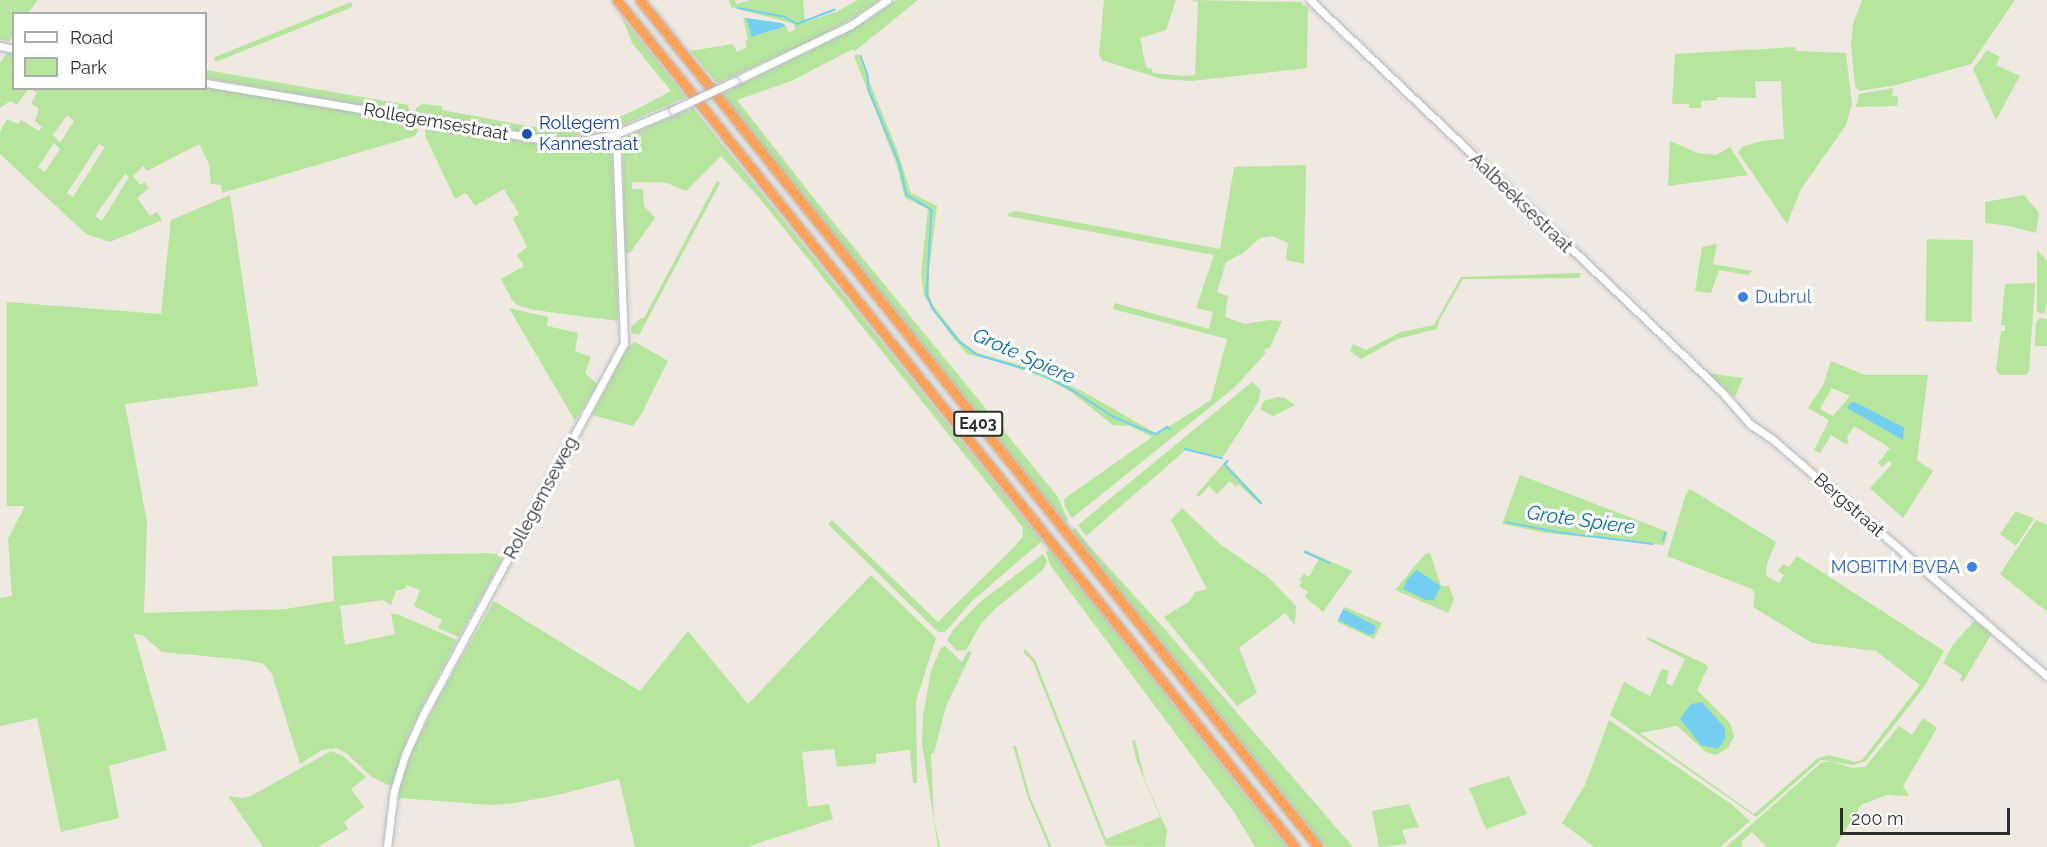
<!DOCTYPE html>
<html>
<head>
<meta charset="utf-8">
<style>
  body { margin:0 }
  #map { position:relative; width:2047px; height:847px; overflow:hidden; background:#efe9e1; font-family:Raleway,sans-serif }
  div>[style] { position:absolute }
  .green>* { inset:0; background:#b6e59e; transform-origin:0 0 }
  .water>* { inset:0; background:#75cff0 }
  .stream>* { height:1.5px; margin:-0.75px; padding:0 0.75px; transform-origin:0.75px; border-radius:0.75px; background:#75cff0 }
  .roads { filter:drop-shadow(0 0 2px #b4b7c1) drop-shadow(0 0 2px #b4b7c1) }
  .secondary>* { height:7px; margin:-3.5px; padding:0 3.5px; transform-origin:3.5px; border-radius:3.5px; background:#fff }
  .highway>* { height:9px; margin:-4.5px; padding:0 4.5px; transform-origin:4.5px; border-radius:4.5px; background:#ffa35c }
  .bridges { filter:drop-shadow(0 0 2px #b4b7c1) drop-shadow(0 0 2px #b4b7c1) }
  .secondary-bridge>* { height:7px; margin:-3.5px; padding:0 3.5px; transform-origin:3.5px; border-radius:3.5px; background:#fff }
  .dots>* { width:16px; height:16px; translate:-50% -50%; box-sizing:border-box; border:3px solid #fff; border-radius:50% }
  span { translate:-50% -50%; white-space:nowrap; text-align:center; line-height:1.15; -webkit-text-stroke:6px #fff; paint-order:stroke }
  .shield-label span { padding:2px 4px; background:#fff; border:2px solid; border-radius:4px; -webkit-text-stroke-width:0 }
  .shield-label { font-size:16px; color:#2e2e2e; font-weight:700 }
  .street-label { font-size:18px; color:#2e2e2e }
  .transit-label { font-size:18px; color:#164399 }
  .left { translate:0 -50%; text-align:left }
  .shop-label { font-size:18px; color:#366cbe }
  .right { translate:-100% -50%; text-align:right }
  .water-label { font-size:20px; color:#0d6fa3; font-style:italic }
  .legend { position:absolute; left:12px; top:12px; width:195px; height:78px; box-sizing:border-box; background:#fff; border:2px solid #ababab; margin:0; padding:8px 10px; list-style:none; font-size:18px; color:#2e2e2e }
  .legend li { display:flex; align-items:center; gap:12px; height:30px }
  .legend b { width:30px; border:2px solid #ababab }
  .scale { position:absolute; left:1840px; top:808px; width:170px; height:27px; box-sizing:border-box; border:3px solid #2e2e2e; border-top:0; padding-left:8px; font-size:18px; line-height:21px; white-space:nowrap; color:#2e2e2e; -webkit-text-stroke:4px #fff; paint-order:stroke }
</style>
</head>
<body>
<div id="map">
  <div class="green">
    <div style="clip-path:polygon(0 0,38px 0,28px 13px,14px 14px,13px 35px,9px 41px,0 40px)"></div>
    <div style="clip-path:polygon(729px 0,735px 0,736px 4px,750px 0,803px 0,805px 22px,836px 12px,858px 0,879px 0,851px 19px,812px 40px,717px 83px,690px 51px,733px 44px,737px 52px,747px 47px,745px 41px,748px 40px,743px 17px,746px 18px,753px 37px,786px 26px,789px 33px,795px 29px,794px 24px,731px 7px)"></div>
    <div style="clip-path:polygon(896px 0,918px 0,855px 51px,853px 49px,791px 81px,737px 100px,812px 196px,1058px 497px,1068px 521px,1065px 522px,722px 94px,844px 34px,876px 15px)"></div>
    <div style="clip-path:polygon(1104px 0,1176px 0,1166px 30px,1140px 38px,1146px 67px,1152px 69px,1153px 73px,1184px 76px,1195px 75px,1198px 2px,1190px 0,1302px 2px,1302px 5px,1308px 6px,1307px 68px,1191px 81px,1162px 79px,1114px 64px,1102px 60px,1099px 55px)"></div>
    <div style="clip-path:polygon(1862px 0,2015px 0,1971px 64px,1896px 85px,1859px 91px,1855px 86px,1851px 45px,1853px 24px)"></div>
    <div style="left:351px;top:2px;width:5px;height:148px;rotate:68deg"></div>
    <div style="clip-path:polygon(622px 17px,686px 97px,610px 131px,567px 137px,513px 131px,416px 113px,416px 108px,422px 104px,442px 106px,442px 110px,560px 132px,608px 122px,637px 109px,671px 91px,632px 43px)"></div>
    <div style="clip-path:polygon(1795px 47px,1796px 51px,1846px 53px,1852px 104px,1846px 125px,1801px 189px,1787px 224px,1738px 152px,1744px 146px,1762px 141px,1784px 139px,1781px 81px,1755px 81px,1756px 98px,1717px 97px,1717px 100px,1701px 101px,1701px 108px,1689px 108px,1689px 104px,1672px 104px,1675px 54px)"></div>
    <div style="clip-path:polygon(1987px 50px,2000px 57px,1996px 65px,2020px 76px,1996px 120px,1973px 69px)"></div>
    <div style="clip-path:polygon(8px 52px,13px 53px,14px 88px,28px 89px,17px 105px,10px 101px,0 108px,0 63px)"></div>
    <div style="clip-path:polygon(858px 54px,896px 147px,911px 193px,937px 206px,929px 270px,929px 295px,933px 305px,961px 341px,977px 353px,1028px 367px,1082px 391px,1157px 434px,1211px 400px,1227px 339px,1113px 309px,1115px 303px,1209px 329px,1213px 312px,1196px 308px,1214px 255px,1008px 216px,1009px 213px,1016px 211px,1220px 249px,1234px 167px,1306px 165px,1304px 264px,1286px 260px,1288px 243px,1272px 236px,1260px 238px,1243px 253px,1226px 262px,1217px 292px,1228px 296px,1225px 317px,1245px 324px,1269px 320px,1282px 321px,1269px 349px,1266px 348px,1264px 351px,1266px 353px,1235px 387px,1072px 518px,1065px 507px,1064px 499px,1152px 437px,1130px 426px,1113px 425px,1071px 392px,1049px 380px,1001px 362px,967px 354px,950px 334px,924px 296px,921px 273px,928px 209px,905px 198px,896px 163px,854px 56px)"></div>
    <div style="clip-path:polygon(206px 70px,408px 105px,409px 110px,407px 113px,206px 78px)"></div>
    <div style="clip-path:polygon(evenodd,206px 87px,413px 123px,418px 131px,415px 136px,222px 193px,221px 185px,211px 184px,209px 164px,199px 144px,147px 171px,143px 166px,133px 176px,140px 185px,145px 182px,149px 188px,137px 198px,150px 216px,157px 212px,162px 220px,110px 242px,86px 234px,0 154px,0 132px,7px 119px,18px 124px,21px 120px,39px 131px,42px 127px,35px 121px,39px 109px,31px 103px,37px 93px,30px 89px,206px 87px,67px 115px,74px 121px,60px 143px,53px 135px,67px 115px,206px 87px,54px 143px,60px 149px,45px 172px,38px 167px,54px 143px,206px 87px,99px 144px,105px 147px,73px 197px,67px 193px,99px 144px,206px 87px,125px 174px,129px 177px,102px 221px,95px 216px,125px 174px)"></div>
    <div style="clip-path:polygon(1893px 88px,1892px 96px,1898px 97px,1897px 106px,1856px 107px,1859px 94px)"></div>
    <div style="clip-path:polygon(693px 108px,1042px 541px,971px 602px,945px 632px,938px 632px,828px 524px,832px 520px,938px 622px,1011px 550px,1023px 537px,1023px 528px,761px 200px,721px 156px,686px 191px,667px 183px,632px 182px,632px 189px,643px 189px,644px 206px,655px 218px,630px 253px,625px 253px,623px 141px,629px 135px)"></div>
    <div style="clip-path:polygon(426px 125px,544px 145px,607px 145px,612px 155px,618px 321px,534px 310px,517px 305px,512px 300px,501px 279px,524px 266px,517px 255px,527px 247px,513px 218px,519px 214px,504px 189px,475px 206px,466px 193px,455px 199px,425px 135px)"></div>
    <div style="clip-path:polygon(1670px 141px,1698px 153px,1716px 155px,1730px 147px,1748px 175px,1668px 186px)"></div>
    <div style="clip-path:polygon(717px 181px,720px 183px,639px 335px,632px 333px,631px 327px,641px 318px,644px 318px)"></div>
    <div style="clip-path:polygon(230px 195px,258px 386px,125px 404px,147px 522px,144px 613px,285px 609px,334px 601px,332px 556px,487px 553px,496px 554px,502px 559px,459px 637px,438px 628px,442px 620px,414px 606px,420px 590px,406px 585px,406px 588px,396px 591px,391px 605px,383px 600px,340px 606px,345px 645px,395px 634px,391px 614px,397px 614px,457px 640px,409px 733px,392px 785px,388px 785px,372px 777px,346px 753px,336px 748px,322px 750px,300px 764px,272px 674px,264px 664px,246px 660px,162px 652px,142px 635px,134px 634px,167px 750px,109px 766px,119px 818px,61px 832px,37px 718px,0 726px,0 598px,12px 596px,8px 539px,25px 506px,7px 506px,7px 302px,161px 314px,171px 220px)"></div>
    <div style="clip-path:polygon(2024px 195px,2039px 213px,2036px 233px,2009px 226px,1985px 223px,1985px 202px)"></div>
    <div style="left:1973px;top:240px;width:82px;height:46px;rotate:91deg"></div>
    <div style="clip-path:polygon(1717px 244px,1713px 264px,1752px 271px,1748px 275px,1719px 270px,1711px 293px,1695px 291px,1702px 247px)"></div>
    <div style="clip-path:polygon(2037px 250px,2047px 261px,2047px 304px,2044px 314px,2037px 312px)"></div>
    <div style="clip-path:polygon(1581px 273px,1579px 278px,1463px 279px,1439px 321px,1437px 329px,1397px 339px,1361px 359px,1350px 351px,1353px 344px,1366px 350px,1401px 332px,1434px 325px,1461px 277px)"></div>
    <div style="clip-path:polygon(2035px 283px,2029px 371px,2026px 375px,2000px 375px,1996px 370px,2001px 331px,2005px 331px,2005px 325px,2001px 325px,2005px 284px)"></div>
    <div style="clip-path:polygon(509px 308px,548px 317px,547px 326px,578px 333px,575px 351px,591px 357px,585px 373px,597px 384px,575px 421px)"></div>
    <div style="clip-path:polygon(2040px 318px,2047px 319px,2047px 354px,2047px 346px,2035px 346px,2036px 323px)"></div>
    <div style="clip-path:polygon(635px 342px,668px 361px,642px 413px,633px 426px,592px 415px,629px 346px)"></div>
    <div style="clip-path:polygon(evenodd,1831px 361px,1865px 375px,1928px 375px,1917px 460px,1933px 471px,1903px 518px,1870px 488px,1892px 464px,1889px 461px,1882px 467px,1878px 463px,1890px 448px,1854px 426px,1847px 437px,1849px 443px,1845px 444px,1831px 435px,1820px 453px,1814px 450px,1829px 420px,1808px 408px,1823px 385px,1831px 361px,1832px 388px,1850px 396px,1833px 416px,1820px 409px,1832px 388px)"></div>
    <div style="clip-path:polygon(1706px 373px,1743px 378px,1735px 397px,1721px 384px)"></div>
    <div style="clip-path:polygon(1252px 382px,1261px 390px,1258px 402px,1223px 457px,1187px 449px,1086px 536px,1078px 525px)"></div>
    <div style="clip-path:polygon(1277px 397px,1285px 398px,1295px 405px,1273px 416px,1260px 409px,1264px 401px)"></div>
    <div style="clip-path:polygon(1225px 462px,1263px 503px,1261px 505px,1238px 484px,1236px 487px,1230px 481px,1217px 494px,1209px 486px,1199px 497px,1196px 495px)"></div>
    <div style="clip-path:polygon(1520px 475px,1668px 532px,1664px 545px,1546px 533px,1502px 524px)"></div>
    <div style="clip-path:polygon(1690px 489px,1776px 542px,1767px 564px,1766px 576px,1779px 583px,1784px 575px,1778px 571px,1783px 564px,1789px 567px,1797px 556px,1944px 651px,1924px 687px,1866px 761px,1853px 765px,1821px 760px,1756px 817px,1610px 715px,1624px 682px,1650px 696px,1662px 669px,1669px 671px,1666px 683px,1672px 686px,1685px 659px,1648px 640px,1646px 636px,1707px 665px,1708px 667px,1697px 690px,1730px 723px,1734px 737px,1728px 748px,1716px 755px,1706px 752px,1677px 726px,1640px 733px,1754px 814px,1818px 758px,1829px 755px,1855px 762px,1862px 760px,1920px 685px,1876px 651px,1812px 643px,1753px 607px,1755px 594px,1752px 589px,1667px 556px,1686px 494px)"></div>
    <div style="clip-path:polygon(1182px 508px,1221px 545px,1268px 577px,1296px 606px,1295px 625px,1285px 613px,1239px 648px,1257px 693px,1237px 706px,1164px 617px,1190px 601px,1195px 592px,1207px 589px,1171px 520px)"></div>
    <div style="clip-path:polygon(2016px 511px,2034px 519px,2016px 546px,2000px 534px)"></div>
    <div style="clip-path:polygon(2036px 520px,2047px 525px,2047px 612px,2000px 574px)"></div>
    <div style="clip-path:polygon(1075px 528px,1091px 548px,1162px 626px,1353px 847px,1326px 847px,1076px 536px,1072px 530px)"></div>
    <div style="clip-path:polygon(1049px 549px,1254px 806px,1287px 847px,1255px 847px,1234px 812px,1050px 565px,1046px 552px)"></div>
    <div style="clip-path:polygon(1305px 550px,1352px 571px,1323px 612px,1305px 597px,1308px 592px,1299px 586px,1302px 582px,1299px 580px,1304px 574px,1309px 577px,1319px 559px,1303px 552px)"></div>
    <div style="clip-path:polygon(1430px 553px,1441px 586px,1449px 586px,1454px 600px,1448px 613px,1395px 590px,1425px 554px)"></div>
    <div style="clip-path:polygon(1043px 554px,1047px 561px,1043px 570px,995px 609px,981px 624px,966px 650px,957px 651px,947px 640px,954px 629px,979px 603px)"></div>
    <div style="clip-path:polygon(871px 575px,936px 638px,916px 701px,917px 783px,913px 783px,910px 750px,876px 754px,876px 763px,837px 767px,834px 749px,802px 752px,808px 807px,829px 804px,833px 819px,747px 847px,635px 847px,619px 779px,562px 794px,516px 803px,492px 805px,399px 798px,400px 783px,413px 749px,440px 696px,494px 601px,640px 691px,688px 631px,748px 704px)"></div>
    <div style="clip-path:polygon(1345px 607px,1382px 623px,1374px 639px,1337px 622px,1338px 620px,1371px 635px,1376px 626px,1349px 614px,1343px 609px)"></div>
    <div style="clip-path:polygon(1974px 621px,1992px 633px,1963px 682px,1960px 680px,1962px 675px,1943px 663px,1952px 646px)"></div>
    <div style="clip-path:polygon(945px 646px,962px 662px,968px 651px,972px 652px,946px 706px,934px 753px,931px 754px,934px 819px,940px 847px,938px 847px,922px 744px,923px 716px,931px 671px,941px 648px)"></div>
    <div style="clip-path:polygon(1025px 649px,1035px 660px,1106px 839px,1160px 817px,1137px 762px,1132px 741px,1135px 740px,1145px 780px,1167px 831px,1165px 847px,1106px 846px,1033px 662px,1023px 652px)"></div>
    <div style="clip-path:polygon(1923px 718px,1937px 728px,1903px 786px,1909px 796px,1887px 795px,1861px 805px,1835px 847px,1767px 847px,1752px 832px,1741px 842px,1743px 847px,1726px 847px,1821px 763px,1830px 761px,1852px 768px,1865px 767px,1899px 726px,1912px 735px)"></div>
    <div style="clip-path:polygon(1609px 720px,1731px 804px,1750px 821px,1720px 847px,1594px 847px,1562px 823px,1585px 785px)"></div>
    <div style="clip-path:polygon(1013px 746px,1016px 746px,1030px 797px,1052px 847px,1049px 847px,1028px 798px)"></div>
    <div style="clip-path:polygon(331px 751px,343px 756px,366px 777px,351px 789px,364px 807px,344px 822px,348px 829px,318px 847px,263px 847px,228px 796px,243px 798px,251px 796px)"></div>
    <div style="clip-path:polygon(1509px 776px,1527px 814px,1486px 829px,1469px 788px)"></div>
    <div style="clip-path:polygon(1409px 804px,1419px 827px,1402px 830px,1407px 844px,1379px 847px,1372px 811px)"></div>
  </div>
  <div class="water">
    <div style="clip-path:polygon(746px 18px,782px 23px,786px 26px,752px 37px)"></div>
    <div style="clip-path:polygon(1855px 402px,1901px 426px,1904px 428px,1903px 440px,1847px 408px,1850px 403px)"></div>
    <div style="clip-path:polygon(1417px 570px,1441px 586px,1434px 600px,1426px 600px,1403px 589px,1408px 578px)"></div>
    <div style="clip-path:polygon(1343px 609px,1376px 626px,1374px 634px,1369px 635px,1338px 620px)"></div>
    <div style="clip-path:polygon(1702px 702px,1725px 728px,1725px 739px,1718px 749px,1701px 745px,1680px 719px,1691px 704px)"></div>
  </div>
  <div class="stream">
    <div style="left:738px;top:8px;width:48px;rotate:10.8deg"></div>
    <div style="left:785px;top:17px;width:14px;rotate:30deg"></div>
    <div style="left:797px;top:24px;width:40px;rotate:-21deg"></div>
    <div style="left:861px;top:56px;width:20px;rotate:70deg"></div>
    <div style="left:868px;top:75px;width:15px;rotate:86deg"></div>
    <div style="left:869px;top:90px;width:81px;rotate:67.5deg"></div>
    <div style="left:900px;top:165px;width:31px;rotate:77deg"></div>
    <div style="left:907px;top:195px;width:29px;rotate:31deg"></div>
    <div style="left:932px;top:210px;width:84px;rotate:93.4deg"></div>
    <div style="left:927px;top:294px;width:16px;rotate:68deg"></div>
    <div style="left:933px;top:309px;width:43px;rotate:50.7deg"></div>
    <div style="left:960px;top:342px;width:22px;rotate:36deg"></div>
    <div style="left:978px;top:355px;width:64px;rotate:16.4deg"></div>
    <div style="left:1039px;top:373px;width:34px;rotate:27deg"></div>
    <div style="left:1069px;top:388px;width:54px;rotate:32.8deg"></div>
    <div style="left:1114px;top:417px;width:30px;rotate:23deg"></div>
    <div style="left:1142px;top:429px;width:15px;rotate:20deg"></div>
    <div style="left:1156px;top:434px;width:13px;rotate:-32deg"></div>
    <div style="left:1167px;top:427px;width:4px;rotate:34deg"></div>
    <div style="left:1185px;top:449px;width:38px;rotate:14deg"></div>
    <div style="left:1228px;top:461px;width:5px;rotate:127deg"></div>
    <div style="left:1225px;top:465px;width:52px;rotate:46.5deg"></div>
    <div style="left:1506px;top:522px;width:52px;rotate:11.1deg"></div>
    <div style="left:1557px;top:532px;width:96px;rotate:7.2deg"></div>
    <div style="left:1663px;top:541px;width:8px;rotate:-76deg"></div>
    <div style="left:1305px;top:552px;width:27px;rotate:24deg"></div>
  </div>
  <div class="roads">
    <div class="secondary">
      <div style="left:1310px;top:0;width:567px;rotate:43.57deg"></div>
      <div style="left:1721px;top:391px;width:44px;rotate:48.7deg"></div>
      <div style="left:1750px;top:424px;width:25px;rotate:34deg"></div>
      <div style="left:1771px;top:438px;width:364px;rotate:40.8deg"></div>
      <div style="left:0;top:46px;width:14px;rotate:12deg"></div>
      <div style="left:735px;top:81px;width:129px;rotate:-25.8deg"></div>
      <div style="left:851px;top:25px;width:44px;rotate:-34.8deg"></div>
      <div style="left:206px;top:83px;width:351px;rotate:9.5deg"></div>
      <div style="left:552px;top:141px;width:29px"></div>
      <div style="left:581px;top:141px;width:36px;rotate:-11deg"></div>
      <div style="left:616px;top:134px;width:62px;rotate:-22.8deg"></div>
      <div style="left:387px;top:847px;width:56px;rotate:-82.9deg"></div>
      <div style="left:394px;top:791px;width:38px;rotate:-73deg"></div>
      <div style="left:405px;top:755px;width:44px;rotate:-65.8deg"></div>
      <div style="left:423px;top:715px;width:422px;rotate:-61.6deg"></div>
      <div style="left:624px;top:344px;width:210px;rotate:-92.2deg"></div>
    </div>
    <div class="highway">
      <div style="left:617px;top:0;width:1085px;rotate:51.32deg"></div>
      <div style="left:640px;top:0;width:1085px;rotate:51.32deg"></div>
    </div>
  </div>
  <div class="bridges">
    <div class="secondary-bridge">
      <div style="left:673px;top:110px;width:68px;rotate:-25.1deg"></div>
    </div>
  </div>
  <div class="dots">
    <div style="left:527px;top:134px;background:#1a4fb4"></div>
    <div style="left:1743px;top:297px;background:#3f7fe0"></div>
    <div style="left:1972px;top:567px;background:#3f7fe0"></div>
  </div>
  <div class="shield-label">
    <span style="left:978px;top:424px">E403</span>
  </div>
  <div class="street-label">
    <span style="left:436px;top:122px;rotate:10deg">Rollegemsestraat</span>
    <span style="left:1521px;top:203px;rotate:44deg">Aalbeeksestraat</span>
    <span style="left:541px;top:498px;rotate:-62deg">Rollegemseweg</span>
    <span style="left:1849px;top:505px;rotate:41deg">Bergstraat</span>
  </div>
  <div class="transit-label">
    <span class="left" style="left:539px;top:134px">Rollegem<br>Kannestraat</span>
  </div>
  <div class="shop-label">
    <span class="left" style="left:1755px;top:297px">Dubrul</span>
    <span class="right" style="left:1960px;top:567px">MOBITIM BVBA</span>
  </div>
  <div class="water-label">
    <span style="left:1024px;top:356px;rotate:24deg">Grote Spiere</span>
    <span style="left:1581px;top:520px;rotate:8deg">Grote Spiere</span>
  </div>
  <ul class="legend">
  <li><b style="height:8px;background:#fff"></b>Road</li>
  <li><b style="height:16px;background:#b6e59e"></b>Park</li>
  </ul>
  <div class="scale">200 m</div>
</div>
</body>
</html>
